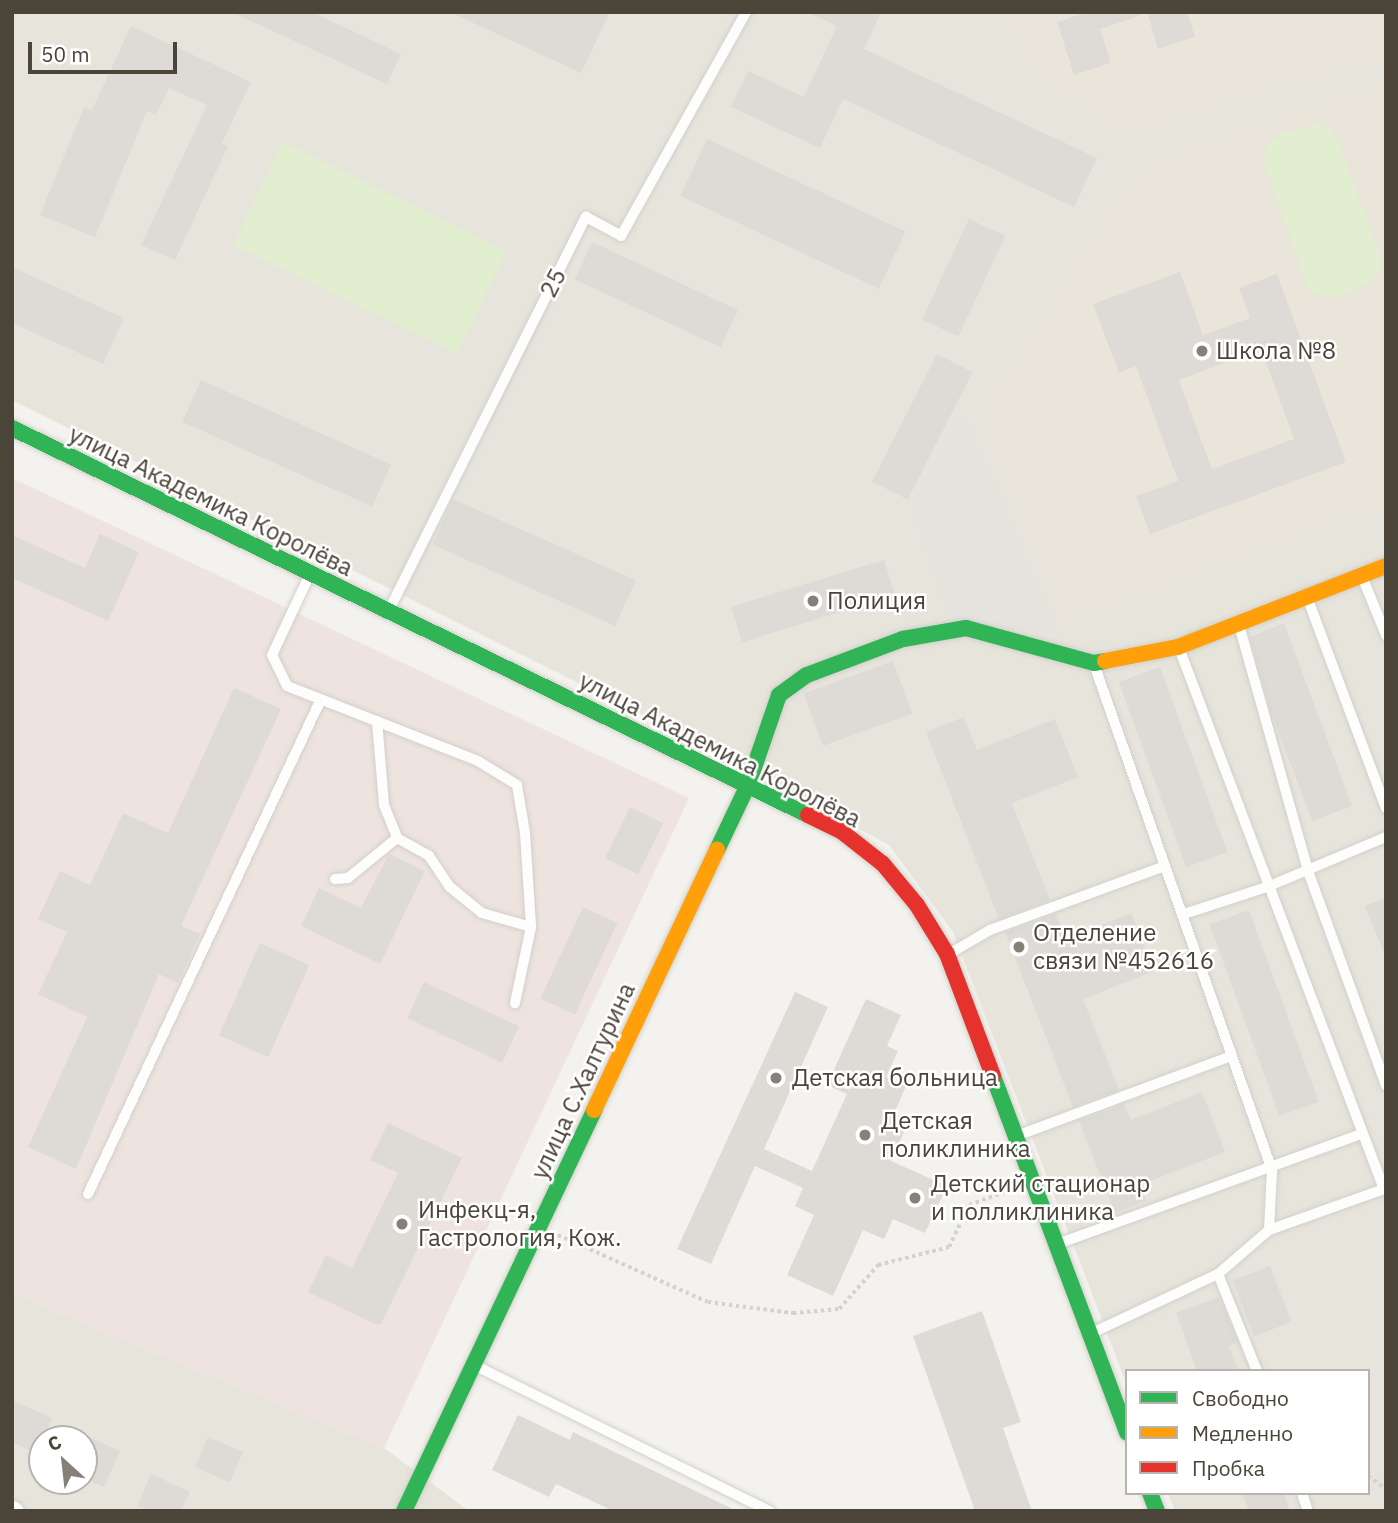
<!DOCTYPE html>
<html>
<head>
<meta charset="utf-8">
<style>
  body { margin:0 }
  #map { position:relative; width:1398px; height:1523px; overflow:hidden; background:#f4f2ee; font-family:"IBM Plex Sans",sans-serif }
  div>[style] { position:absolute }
  .residential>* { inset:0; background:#e7e4dc }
  .education>* { inset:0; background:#eae5da }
  .medical>* { inset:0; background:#eee3df }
  .green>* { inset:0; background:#e1eecf; transform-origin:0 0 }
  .parking>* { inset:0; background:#e6e3df }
  .building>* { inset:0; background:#dedbd6; transform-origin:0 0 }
  .path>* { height:3.5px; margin-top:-1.75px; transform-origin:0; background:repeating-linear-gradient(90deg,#d3d2cc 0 3.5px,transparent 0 7px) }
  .roads { filter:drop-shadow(0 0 2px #d2d0cb) drop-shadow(0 0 2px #d2d0cb) }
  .lane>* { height:10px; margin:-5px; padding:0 5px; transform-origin:5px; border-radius:5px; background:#fdfdfc }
  .street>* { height:19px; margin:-9.5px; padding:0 9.5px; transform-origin:9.5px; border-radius:9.5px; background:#fdfdfc }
  .fast>* { height:16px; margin:-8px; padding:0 8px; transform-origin:8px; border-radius:8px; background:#30b455 }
  .slow>* { height:16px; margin:-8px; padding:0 8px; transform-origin:8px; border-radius:8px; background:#ff9f0a }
  .jam>* { height:16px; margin:-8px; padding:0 8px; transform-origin:8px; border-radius:8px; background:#e5322d }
  .dots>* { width:19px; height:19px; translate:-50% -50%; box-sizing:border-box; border:4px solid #fff; border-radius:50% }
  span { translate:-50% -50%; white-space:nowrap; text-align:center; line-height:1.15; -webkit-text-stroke:5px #fff; paint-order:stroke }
  .street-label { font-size:24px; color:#4b4439 }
  .poi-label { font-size:24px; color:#4b4439 }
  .left { translate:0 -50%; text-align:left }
  .frame { position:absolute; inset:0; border:14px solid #4b4439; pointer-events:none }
  .legend { position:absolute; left:1125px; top:1369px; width:245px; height:126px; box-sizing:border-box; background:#fff; border:2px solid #b7b4b0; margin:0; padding:9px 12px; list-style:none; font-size:21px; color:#4b4439 }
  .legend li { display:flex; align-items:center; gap:14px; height:35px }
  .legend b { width:35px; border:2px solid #b7b4b0 }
  .north { position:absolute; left:28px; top:1425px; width:70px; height:70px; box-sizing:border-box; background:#fff; border:2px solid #b7b4b0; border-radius:50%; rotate:333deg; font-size:19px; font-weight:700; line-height:28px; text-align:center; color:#4b4439 }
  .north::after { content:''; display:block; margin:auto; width:24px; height:32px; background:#868178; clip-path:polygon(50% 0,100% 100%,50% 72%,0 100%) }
  .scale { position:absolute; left:28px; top:42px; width:149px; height:32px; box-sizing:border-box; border:4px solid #4b4439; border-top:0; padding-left:9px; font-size:21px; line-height:24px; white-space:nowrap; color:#4b4439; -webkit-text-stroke:5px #fff; paint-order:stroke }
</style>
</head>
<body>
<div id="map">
  <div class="residential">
    <div style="clip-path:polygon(12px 12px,1386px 12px,1386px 1511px,1175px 1511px,1168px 1493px,1368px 1493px,1368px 1371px,1127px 1371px,1127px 1385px,953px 932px,889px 845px,721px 754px,12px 400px)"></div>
    <div style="clip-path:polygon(evenodd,12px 1293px,384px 1448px,469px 1511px,12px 1511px,12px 1293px,42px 1439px,84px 1439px,84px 1481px,42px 1481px,42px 1439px)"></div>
  </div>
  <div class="education">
    <div style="clip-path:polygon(1008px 12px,1378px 12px,1386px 53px,1122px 135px,1035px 69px)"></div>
    <div style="clip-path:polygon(1380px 83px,1386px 96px,1386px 501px,1063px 623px,980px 415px,1139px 168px)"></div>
  </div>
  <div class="medical">
    <div style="clip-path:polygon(12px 478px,689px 798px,384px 1448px,12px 1293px)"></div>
  </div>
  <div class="green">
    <div style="clip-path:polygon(1317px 124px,1331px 130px,1340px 147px,1383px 264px,1373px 282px,1333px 298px,1309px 290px,1263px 159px,1267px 145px,1282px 134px)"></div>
    <div style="left:283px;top:142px;width:249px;height:114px;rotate:26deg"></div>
  </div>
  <div class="parking">
    <div style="clip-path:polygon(963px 414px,1058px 635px,953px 622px,914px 511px)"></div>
  </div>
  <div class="building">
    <div style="clip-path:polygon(232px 12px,312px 12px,401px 54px,387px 84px)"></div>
    <div style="clip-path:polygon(450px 12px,610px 12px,581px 73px)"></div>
    <div style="clip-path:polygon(807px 12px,881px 12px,864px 49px,1097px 158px,1074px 207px,843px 99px,820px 148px,731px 107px,748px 71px,804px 97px,837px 26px)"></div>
    <div style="clip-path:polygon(1088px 12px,1142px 15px,1100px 29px,1111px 63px,1074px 75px,1057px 22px)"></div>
    <div style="clip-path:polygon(1147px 12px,1187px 12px,1195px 37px,1158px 49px)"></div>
    <div style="clip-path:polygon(131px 26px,251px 82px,222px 143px,228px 146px,175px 260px,141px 245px,207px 105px,169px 88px,156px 115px,147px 111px,95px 237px,40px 215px,84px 107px,92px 110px)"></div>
    <div style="left:707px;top:139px;width:219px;height:63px;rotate:25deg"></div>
    <div style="left:969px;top:219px;width:40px;height:111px;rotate:25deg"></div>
    <div style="left:592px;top:242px;width:161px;height:41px;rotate:25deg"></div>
    <div style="clip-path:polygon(12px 267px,124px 318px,103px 364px,12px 323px)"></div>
    <div style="clip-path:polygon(evenodd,1180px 272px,1203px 335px,1250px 318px,1239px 288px,1277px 274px,1346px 462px,1150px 534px,1136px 496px,1178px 481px,1136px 366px,1119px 373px,1093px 304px,1180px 272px,1261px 349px,1294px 439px,1212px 469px,1179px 380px,1261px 349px)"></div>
    <div style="left:937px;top:354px;width:40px;height:143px;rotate:27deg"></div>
    <div style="left:201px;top:380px;width:208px;height:46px;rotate:24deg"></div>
    <div style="left:453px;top:499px;width:200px;height:50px;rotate:24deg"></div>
    <div style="clip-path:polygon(100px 534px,139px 552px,108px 621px,12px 578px,12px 535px,85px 568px)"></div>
    <div style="left:884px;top:560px;width:37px;height:160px;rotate:73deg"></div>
    <div style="clip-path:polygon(1284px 623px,1352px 806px,1312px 821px,1271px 712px,1250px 637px)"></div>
    <div style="left:893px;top:661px;width:56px;height:95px;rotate:70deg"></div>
    <div style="left:1160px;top:667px;width:197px;height:44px;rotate:70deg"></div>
    <div style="clip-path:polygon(234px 688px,281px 709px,181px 926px,200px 934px,178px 983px,159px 974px,76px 1169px,28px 1147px,87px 1017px,38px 994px,67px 932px,38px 919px,60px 871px,90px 885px,123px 813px,168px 833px)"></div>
    <div style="clip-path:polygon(964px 717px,977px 750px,1055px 719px,1078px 777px,1012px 803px,1050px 900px,999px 919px,926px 732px)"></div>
    <div style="left:630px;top:807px;width:37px;height:57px;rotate:26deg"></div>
    <div style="clip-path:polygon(389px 854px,425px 871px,380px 964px,301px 926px,319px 888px,361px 908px)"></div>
    <div style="clip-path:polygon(1386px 898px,1386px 955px,1385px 955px,1365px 906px)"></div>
    <div style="left:583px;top:907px;width:38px;height:101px;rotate:25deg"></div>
    <div style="left:1249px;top:910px;width:204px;height:42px;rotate:70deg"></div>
    <div style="clip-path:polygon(1131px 913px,1154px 971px,1083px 999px,1119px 1090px,1073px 1107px,1005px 932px,1056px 914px,1066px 939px)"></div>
    <div style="left:260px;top:943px;width:54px;height:101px;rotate:24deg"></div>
    <div style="left:424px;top:982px;width:105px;height:40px;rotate:25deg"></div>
    <div style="clip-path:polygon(795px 992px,828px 1007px,764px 1149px,812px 1171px,847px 1094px,827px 1085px,866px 999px,901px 1015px,887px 1046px,898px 1051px,886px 1077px,906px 1086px,894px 1114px,909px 1121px,891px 1161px,947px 1186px,925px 1233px,893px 1219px,884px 1239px,863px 1230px,833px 1296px,787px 1275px,814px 1215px,795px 1206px,803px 1188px,755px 1166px,711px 1264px,677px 1249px)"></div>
    <div style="clip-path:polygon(1202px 1092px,1225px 1152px,1140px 1185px,1146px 1201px,1115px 1213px,1079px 1121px,1124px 1104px,1131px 1120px)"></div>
    <div style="clip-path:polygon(388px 1123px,462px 1158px,381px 1324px,375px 1324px,308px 1292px,326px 1255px,352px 1268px,398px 1173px,370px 1160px)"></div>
    <div style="left:1270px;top:1266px;width:60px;height:40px;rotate:69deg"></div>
    <div style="clip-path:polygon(1219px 1297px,1238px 1342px,1229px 1346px,1239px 1371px,1197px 1371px,1176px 1313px)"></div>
    <div style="clip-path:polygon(982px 1311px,1021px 1422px,1003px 1428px,1032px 1511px,975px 1511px,913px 1336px)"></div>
    <div style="clip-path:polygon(12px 1400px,52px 1418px,36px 1453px,12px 1442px)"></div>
    <div style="clip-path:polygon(518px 1415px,570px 1440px,573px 1432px,737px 1511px,613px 1511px,556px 1484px,549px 1497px,492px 1470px)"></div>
    <div style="clip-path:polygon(84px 1435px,120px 1451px,104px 1487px,84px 1478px)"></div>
    <div style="left:208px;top:1437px;width:38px;height:33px;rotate:23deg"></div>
    <div style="clip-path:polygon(151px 1474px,190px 1492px,181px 1511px,149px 1511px,137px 1506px)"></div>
    <div style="clip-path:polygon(1242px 1493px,1284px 1493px,1290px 1511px,1249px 1511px)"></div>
  </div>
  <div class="path">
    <div style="left:558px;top:1235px;width:164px;rotate:24.1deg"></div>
    <div style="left:708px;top:1302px;width:86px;rotate:7.4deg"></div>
    <div style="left:793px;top:1313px;width:46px;rotate:-5deg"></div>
    <div style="left:839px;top:1309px;width:59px;rotate:-48.4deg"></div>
    <div style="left:878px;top:1265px;width:73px;rotate:-14.2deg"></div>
    <div style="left:949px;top:1247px;width:47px;rotate:-64.5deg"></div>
    <div style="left:969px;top:1205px;width:37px;rotate:-20deg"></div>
    <div style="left:1368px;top:1476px;width:22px;rotate:36deg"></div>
  </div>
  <div class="roads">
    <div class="lane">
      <div style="left:309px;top:576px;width:87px;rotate:115.1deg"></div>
      <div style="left:272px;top:655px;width:34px;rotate:64deg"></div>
      <div style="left:287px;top:686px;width:205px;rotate:21.4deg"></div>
      <div style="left:478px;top:761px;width:46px;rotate:31.6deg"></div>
      <div style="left:517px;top:785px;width:49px;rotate:80.5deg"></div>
      <div style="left:525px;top:833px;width:94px;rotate:86.3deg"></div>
      <div style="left:531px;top:927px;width:78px;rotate:101.9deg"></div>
      <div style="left:1363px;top:579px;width:61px;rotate:67.7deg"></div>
      <div style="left:1307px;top:597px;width:225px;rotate:69.5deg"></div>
      <div style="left:389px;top:610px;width:440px;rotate:-63.4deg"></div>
      <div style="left:586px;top:217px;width:40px;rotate:28deg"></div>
      <div style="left:621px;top:236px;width:257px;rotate:-60.8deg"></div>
      <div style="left:1239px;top:625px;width:255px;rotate:74.3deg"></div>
      <div style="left:1308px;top:871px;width:228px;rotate:70deg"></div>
      <div style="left:1179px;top:648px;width:579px;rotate:69.25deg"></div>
      <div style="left:1384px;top:1189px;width:122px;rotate:160.4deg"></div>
      <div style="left:377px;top:721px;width:84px;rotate:85.2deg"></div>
      <div style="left:384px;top:805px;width:35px;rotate:68deg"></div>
      <div style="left:397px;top:838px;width:37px;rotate:29deg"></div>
      <div style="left:429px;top:856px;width:37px;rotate:56deg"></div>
      <div style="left:450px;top:887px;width:41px;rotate:39.1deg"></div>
      <div style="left:482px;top:913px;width:51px;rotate:15.9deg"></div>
      <div style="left:335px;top:879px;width:13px;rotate:-4deg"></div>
      <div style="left:348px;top:878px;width:63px;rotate:-39.2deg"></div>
      <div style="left:1184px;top:914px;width:87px;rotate:-18deg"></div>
      <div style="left:1267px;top:887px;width:129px;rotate:-22.8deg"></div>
      <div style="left:949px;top:954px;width:48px;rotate:-30.3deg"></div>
      <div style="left:990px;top:930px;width:186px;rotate:-20.1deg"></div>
      <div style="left:1019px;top:1135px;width:224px;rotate:-20.4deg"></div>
      <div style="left:88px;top:1194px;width:547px;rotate:-64.79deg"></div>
      <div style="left:1060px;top:1243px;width:320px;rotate:-19.9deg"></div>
      <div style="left:1218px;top:1274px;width:105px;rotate:68.1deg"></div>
      <div style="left:1092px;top:1333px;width:139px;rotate:-25.1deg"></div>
      <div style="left:1218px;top:1274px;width:67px;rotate:-40.8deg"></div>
      <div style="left:1269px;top:1230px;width:60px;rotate:-87.1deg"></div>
      <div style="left:1272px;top:1170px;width:533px;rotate:-109.39deg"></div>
      <div style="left:474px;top:1365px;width:330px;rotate:26.3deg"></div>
      <div style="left:1302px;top:1493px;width:19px;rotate:72deg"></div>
    </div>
    <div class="street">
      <div style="left:12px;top:1510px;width:2px;rotate:27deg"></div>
    </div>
    <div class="fast">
      <div style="left:12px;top:428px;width:885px;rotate:25.93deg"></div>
      <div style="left:717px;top:850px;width:72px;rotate:-64.5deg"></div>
      <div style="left:748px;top:785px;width:95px;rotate:-71deg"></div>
      <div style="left:779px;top:695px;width:34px;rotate:-36deg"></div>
      <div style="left:807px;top:675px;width:103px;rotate:-20.6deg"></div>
      <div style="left:903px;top:639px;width:64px;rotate:-9.9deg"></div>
      <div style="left:966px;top:628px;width:133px;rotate:15.3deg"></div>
      <div style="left:1094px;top:663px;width:11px;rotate:-10deg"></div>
      <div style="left:993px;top:1076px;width:381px;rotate:69.4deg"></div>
      <div style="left:1150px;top:1493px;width:19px;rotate:69deg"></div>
      <div style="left:404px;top:1511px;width:444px;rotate:-64.6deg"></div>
    </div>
    <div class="slow">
      <div style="left:1105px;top:661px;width:74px;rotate:-10.9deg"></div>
      <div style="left:1178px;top:647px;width:223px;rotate:-21.3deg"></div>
      <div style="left:594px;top:1110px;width:288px;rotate:-64.7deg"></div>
    </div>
    <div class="jam">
      <div style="left:808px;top:815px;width:37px;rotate:26deg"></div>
      <div style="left:841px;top:831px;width:53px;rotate:38.2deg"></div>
      <div style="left:883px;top:864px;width:53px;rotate:50.3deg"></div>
      <div style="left:917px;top:905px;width:57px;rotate:58.5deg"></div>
      <div style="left:947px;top:954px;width:130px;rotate:69.3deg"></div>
    </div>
  </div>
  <div class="dots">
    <div style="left:1202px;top:351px;background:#868178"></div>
    <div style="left:813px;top:601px;background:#868178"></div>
    <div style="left:1019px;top:947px;background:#868178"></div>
    <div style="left:776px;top:1078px;background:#868178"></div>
    <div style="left:865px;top:1135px;background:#868178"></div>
    <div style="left:915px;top:1198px;background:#868178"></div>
    <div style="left:402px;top:1224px;background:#868178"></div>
  </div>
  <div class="street-label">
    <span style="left:553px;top:283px;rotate:-63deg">25</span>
    <span style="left:211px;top:501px;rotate:26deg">улица Академика Королёва</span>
    <span style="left:720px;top:750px;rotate:27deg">улица Академика Королёва</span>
    <span style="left:583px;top:1081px;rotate:-65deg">улица С.Халтурина</span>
  </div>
  <div class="poi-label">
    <span class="left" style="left:1216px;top:351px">Школа №8</span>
    <span class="left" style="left:827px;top:601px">Полиция</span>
    <span class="left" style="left:1033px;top:947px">Отделение<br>связи №452616</span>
    <span class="left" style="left:792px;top:1078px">Детская больница</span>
    <span class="left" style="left:881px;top:1135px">Детская<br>поликлиника</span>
    <span class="left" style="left:931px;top:1198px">Детский стационар<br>и полликлиника</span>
    <span class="left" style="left:418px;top:1224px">Инфекц-я,<br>Гастрология, Кож.</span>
  </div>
  <div class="frame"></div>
  <ul class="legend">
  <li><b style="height:9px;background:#30b455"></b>Свободно</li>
  <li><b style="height:9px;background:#ff9f0a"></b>Медленно</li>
  <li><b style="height:9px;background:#e5322d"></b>Пробка</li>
  </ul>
  <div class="north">С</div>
  <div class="scale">50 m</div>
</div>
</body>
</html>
